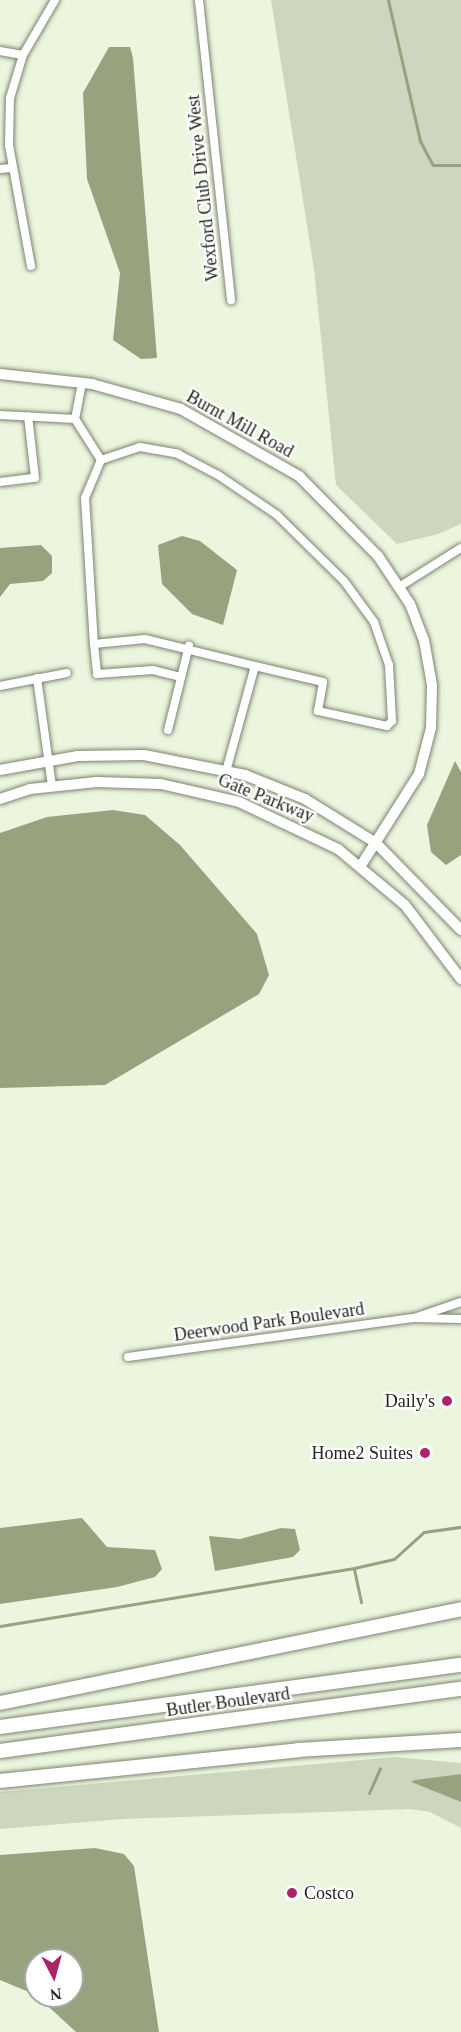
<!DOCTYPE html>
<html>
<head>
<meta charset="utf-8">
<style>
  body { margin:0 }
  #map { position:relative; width:461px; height:2032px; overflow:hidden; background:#ecf5de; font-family:Georgia,serif }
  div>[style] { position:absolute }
  .green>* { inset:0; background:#cdd6be }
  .water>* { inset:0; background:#96a37e }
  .stream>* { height:3px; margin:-1.5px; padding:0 1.5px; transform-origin:1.5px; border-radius:1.5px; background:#96a37e }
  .roads { filter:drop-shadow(0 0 2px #7d8471) drop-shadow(0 0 2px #7d8471) }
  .street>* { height:8px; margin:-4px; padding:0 4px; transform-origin:4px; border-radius:4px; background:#fff }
  .secondary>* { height:10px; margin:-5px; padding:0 5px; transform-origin:5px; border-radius:5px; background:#fff }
  .highway>* { height:14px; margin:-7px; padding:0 7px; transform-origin:7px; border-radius:7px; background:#fff }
  .dots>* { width:16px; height:16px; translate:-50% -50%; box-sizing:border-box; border:3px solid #fff; border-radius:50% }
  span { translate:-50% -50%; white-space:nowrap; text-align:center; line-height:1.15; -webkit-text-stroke:4.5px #fff; paint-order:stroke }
  .street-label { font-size:18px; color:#24271f }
  .poi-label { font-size:18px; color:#24271f }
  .right { translate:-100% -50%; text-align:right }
  .left { translate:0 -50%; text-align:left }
  .north { position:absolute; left:24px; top:1948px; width:60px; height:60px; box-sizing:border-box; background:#fff; border:2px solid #a7a9a5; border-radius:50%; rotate:174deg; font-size:16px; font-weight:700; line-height:24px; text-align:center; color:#24271f }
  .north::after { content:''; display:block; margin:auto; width:21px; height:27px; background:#ac2467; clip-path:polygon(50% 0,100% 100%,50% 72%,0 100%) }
</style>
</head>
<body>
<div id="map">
  <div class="green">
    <div style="clip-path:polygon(271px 0,461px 0,461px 524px,438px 534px,397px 544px,336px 485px,314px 269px)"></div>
    <div style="clip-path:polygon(395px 1757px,461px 1763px,461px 1774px,411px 1782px,461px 1802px,461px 1828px,430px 1812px,411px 1809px,123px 1819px,0 1829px,0 1792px)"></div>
  </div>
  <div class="water">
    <div style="clip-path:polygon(109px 47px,130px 47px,133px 58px,157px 358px,141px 359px,113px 340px,120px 273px,87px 179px,83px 93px)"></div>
    <div style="clip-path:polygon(182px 536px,200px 541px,237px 570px,223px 625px,192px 614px,162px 584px,158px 545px)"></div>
    <div style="clip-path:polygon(41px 545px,52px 556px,52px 573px,43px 581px,10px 584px,0 597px,0 548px)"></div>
    <div style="clip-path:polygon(455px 761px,461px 772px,461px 855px,446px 865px,431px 852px,427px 825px)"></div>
    <div style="clip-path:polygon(113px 810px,145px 815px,180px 845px,257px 934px,269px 975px,259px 994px,105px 1085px,0 1088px,0 833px,47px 817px)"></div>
    <div style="clip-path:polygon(82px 1518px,107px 1547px,155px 1550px,162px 1569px,155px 1577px,117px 1587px,0 1604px,0 1528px)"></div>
    <div style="clip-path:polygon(281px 1528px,295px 1529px,300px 1550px,293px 1557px,215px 1571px,209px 1536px,240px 1539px)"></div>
    <div style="clip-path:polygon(461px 1774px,461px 1802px,411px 1782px,415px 1780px)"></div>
    <div style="clip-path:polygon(95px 1848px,124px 1854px,134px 1866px,159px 2032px,76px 2032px,37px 1996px,72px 1996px,72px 1960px,36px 1960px,36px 1995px,0 1980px,0 1855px)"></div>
  </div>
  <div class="stream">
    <div style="left:388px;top:0;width:145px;rotate:77.2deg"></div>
    <div style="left:420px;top:141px;width:27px;rotate:62deg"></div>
    <div style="left:433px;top:165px;width:28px"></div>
    <div style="left:354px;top:1569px;width:34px;rotate:78deg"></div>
    <div style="left:0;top:1626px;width:359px;rotate:-9.3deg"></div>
    <div style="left:354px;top:1568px;width:41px;rotate:-12.7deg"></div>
    <div style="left:394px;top:1559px;width:40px;rotate:-42deg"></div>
    <div style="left:424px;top:1532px;width:37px;rotate:-8deg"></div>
    <div style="left:369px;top:1793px;width:27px;rotate:-66deg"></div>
  </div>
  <div class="roads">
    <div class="street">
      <div style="left:199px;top:0;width:302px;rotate:83.9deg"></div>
      <div style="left:0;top:51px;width:23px;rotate:10deg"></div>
      <div style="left:0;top:169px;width:12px;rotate:-5deg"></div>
      <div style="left:31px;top:266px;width:123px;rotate:-100.3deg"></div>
      <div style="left:9px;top:145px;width:47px;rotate:-88.8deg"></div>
      <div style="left:10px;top:98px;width:45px;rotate:-73.2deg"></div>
      <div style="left:23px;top:55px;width:64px;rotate:-59.8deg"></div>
      <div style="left:0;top:415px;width:75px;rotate:3.1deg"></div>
      <div style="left:75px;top:419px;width:49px;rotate:57.6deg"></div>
      <div style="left:101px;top:460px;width:41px;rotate:-18.4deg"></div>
      <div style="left:140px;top:447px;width:39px;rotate:10deg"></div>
      <div style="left:178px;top:454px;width:45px;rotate:27.7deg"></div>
      <div style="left:218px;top:475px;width:71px;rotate:34.1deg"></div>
      <div style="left:277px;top:515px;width:94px;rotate:44.6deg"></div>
      <div style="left:344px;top:581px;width:51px;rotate:53.8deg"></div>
      <div style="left:374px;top:622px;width:46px;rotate:70.8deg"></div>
      <div style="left:389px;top:665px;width:56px;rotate:86.9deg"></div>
      <div style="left:392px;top:721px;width:7px;rotate:135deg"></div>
      <div style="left:387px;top:726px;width:71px;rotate:-167.7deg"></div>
      <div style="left:318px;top:711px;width:29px;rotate:-80deg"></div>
      <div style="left:323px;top:682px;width:70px;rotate:-166.8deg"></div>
      <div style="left:255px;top:666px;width:109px;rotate:105.4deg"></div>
      <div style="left:75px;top:419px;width:38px;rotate:-79deg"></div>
      <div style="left:101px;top:460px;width:41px;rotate:112.8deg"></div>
      <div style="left:85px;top:498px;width:146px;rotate:86.5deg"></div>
      <div style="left:94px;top:644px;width:51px;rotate:-5.6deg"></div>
      <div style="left:145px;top:639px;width:113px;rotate:13.8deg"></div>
      <div style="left:0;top:482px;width:35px;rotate:-7deg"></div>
      <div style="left:35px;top:478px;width:62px;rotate:-96.4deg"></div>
      <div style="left:399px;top:587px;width:73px;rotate:-32.2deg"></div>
      <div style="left:94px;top:644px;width:30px;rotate:84deg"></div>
      <div style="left:97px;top:674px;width:56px;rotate:-4.1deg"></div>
      <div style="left:153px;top:670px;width:29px;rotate:14deg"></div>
      <div style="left:37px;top:678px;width:109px;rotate:82.1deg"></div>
      <div style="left:0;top:686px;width:68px;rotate:-11deg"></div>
      <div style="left:168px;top:730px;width:87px;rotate:-76deg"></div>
      <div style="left:414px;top:1318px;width:47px;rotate:1.2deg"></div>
      <div style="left:128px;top:1357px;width:289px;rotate:-7.8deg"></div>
      <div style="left:414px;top:1318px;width:50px;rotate:-18.8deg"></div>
    </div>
    <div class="secondary">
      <div style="left:0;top:374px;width:93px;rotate:6.2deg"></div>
      <div style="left:92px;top:384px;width:92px;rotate:15.7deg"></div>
      <div style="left:181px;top:409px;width:136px;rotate:29.6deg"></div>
      <div style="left:299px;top:476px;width:112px;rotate:45.4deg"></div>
      <div style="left:378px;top:556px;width:58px;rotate:56.3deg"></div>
      <div style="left:410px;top:604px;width:39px;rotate:69deg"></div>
      <div style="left:424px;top:640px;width:46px;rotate:79.9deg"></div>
      <div style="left:432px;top:685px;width:43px;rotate:91.3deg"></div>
      <div style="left:431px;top:728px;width:48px;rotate:104.6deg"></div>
      <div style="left:419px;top:774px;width:110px;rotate:122.4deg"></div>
      <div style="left:0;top:770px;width:79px;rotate:-10.2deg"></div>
      <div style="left:78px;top:756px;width:66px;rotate:-0.9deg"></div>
      <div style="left:144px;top:755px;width:103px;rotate:11.2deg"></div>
      <div style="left:245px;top:775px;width:65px;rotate:21.8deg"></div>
      <div style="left:305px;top:799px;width:84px;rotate:31.8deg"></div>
      <div style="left:376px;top:843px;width:122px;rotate:45.7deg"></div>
      <div style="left:0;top:799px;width:32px;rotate:-18deg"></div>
      <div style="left:30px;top:789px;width:67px;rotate:-6deg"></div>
      <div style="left:97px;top:782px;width:64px;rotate:1.8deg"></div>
      <div style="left:161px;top:784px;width:80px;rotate:13deg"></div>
      <div style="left:239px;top:802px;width:110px;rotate:25.4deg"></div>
      <div style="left:338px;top:849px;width:87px;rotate:39.9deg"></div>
      <div style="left:405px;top:905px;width:93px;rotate:52.9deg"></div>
    </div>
    <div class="highway">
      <div style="left:0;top:1703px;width:470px;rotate:-11.5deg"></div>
      <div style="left:0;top:1727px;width:465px;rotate:-7.7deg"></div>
      <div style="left:0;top:1751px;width:465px;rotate:-7.7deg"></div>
      <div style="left:0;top:1781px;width:300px;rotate:-5.9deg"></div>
      <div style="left:298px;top:1750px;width:163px;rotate:-3.5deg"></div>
    </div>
  </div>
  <div class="dots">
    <div style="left:447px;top:1401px;background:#ac2467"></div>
    <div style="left:425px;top:1453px;background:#ac2467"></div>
    <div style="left:292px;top:1893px;background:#ac2467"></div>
  </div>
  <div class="street-label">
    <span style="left:203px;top:188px;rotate:-96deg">Wexford Club Drive West</span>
    <span style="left:240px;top:424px;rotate:29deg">Burnt Mill Road</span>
    <span style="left:266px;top:798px;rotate:22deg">Gate Parkway</span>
    <span style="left:269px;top:1322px;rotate:-8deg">Deerwood Park Boulevard</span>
    <span style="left:228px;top:1702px;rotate:-8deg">Butler Boulevard</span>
  </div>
  <div class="poi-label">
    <span class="right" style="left:435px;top:1401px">Daily's</span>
    <span class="right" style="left:413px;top:1453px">Home2 Suites</span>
    <span class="left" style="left:304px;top:1893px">Costco</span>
  </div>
  <div class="north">N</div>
</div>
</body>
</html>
